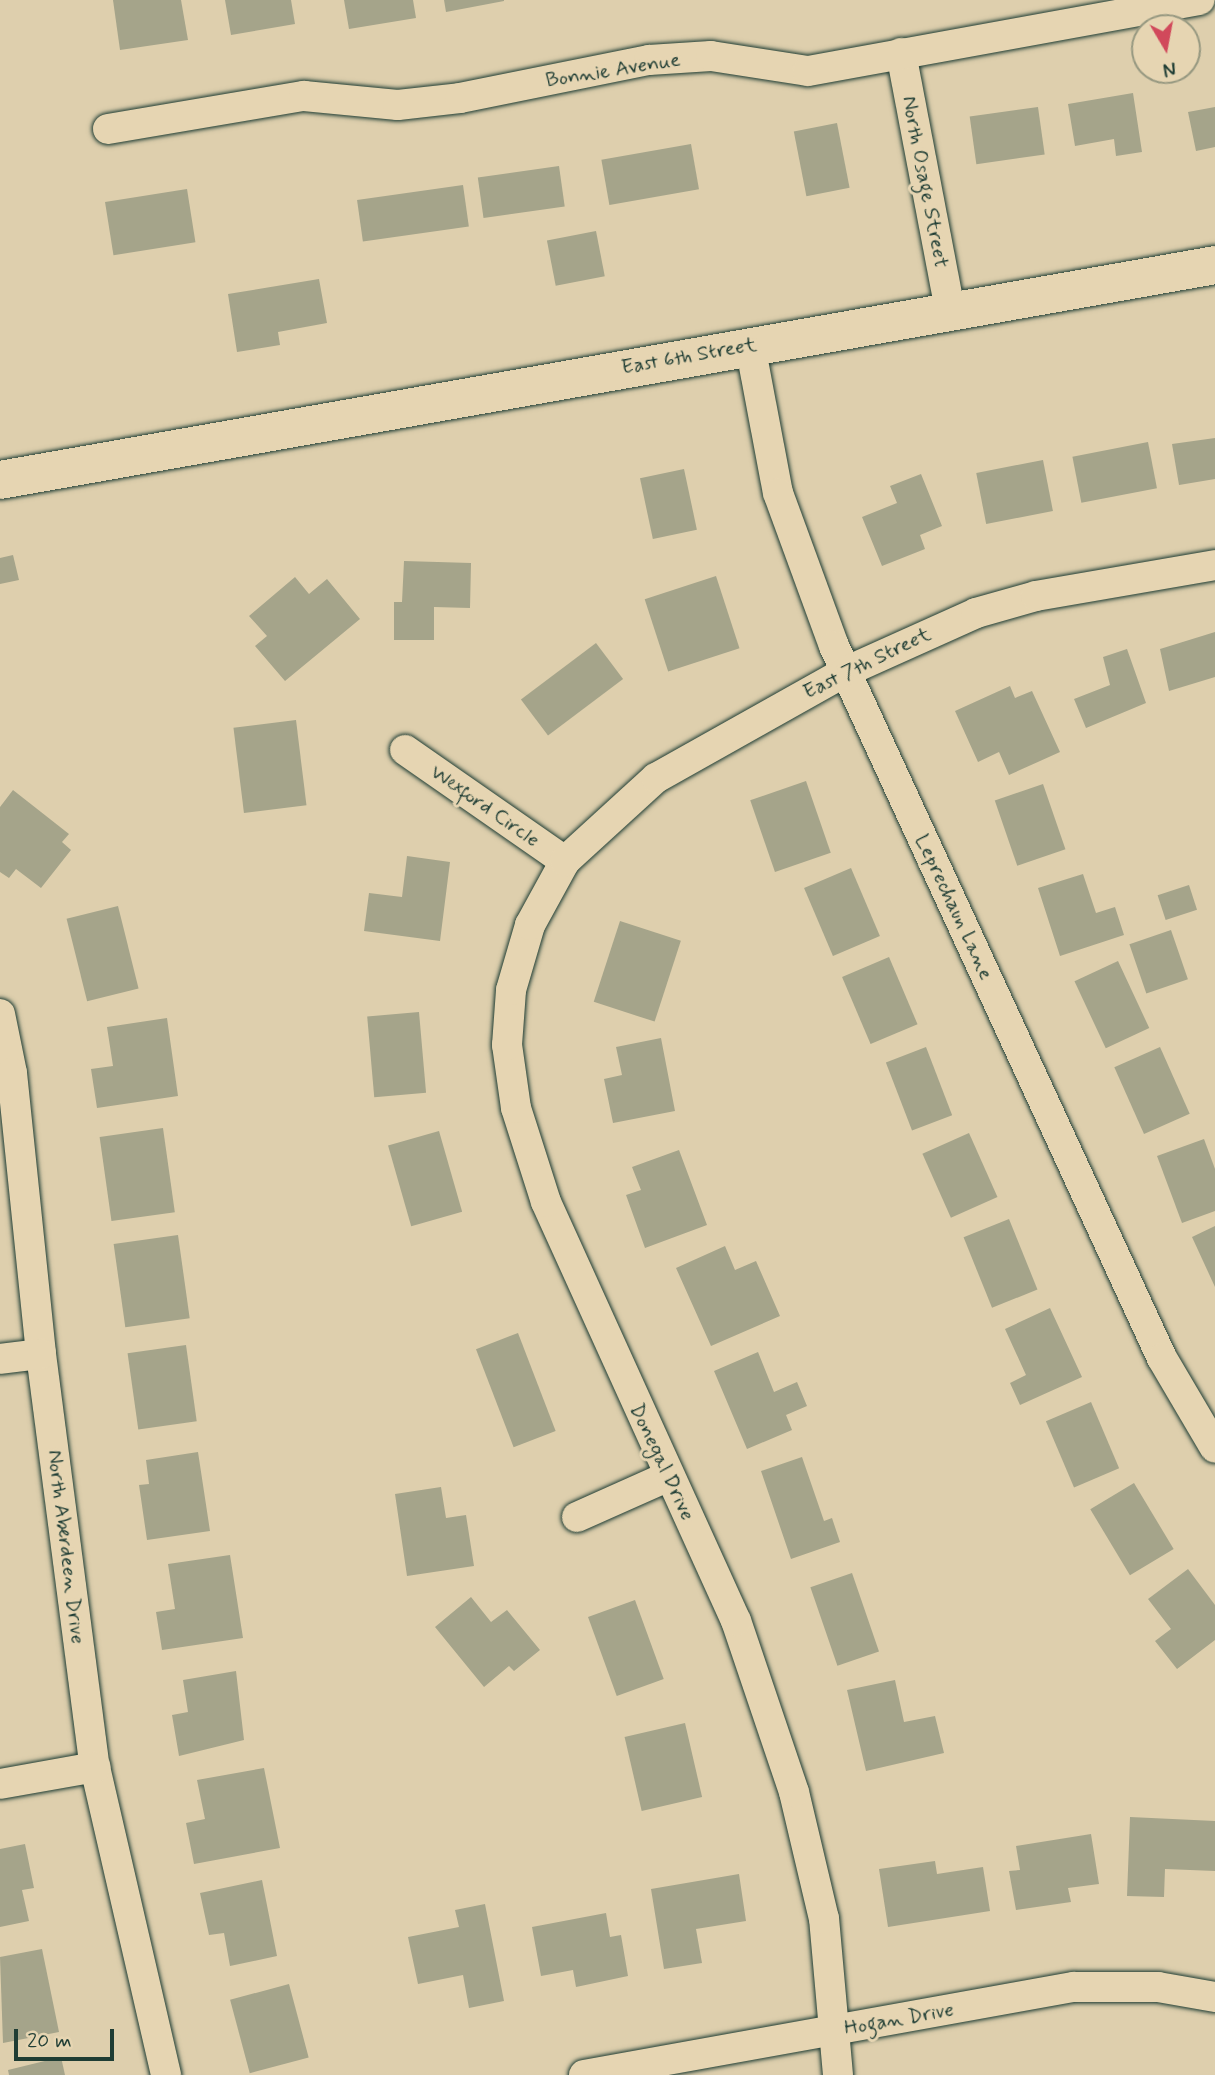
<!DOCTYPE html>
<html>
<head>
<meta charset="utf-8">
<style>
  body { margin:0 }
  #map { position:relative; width:1215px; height:2075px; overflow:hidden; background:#decfad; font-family:Mynerve,sans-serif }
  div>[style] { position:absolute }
  .building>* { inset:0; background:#a5a48a; transform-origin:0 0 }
  .roads { filter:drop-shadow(0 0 2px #1f3d34) drop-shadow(0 0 2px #1f3d34) }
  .street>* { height:30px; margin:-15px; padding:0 15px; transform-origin:15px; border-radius:15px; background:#e6d5b2 }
  .secondary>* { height:38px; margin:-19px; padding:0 19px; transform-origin:19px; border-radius:19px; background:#e6d5b2 }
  span { translate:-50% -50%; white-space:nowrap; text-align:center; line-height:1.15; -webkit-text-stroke:6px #e6d5b2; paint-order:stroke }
  .street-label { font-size:21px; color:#1f3d34 }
  .north { position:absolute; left:1131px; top:14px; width:70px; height:70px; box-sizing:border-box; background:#e6d5b2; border:2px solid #969880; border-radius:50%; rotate:170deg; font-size:19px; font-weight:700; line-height:28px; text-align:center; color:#1f3d34 }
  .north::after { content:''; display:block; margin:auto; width:24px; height:32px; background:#d1495b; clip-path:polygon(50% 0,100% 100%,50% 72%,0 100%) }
  .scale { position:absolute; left:14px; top:2029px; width:100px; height:32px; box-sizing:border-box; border:4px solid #1f3d34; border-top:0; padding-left:9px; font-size:21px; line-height:24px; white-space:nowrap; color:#1f3d34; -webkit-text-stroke:5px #e6d5b2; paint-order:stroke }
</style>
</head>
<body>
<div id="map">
  <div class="building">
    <div style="clip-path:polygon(113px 0,181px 0,188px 40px,120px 50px)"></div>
    <div style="clip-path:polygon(225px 0,291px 0,295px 24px,231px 35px)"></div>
    <div style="clip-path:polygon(344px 0,413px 0,416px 18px,349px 29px)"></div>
    <div style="clip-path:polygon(444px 0,504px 0,504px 1px,446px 12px)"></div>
    <div style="clip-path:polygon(1133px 93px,1142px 152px,1116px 156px,1114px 139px,1075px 146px,1068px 104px)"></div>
    <div style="left:1038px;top:107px;width:48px;height:69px;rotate:82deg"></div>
    <div style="clip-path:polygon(1215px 107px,1215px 147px,1196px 151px,1188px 112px)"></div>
    <div style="left:837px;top:123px;width:66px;height:44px;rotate:79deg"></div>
    <div style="left:691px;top:144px;width:46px;height:91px;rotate:80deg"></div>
    <div style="left:559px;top:166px;width:41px;height:82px;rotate:82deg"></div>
    <div style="left:463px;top:185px;width:42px;height:107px;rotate:82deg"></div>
    <div style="left:187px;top:189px;width:54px;height:83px;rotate:81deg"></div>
    <div style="left:596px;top:231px;width:46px;height:50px;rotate:79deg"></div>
    <div style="clip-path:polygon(319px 279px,327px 323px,278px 332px,280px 345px,237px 352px,228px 294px)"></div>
    <div style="clip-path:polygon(1215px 438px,1215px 479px,1179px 485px,1172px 444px)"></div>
    <div style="left:1148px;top:442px;width:47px;height:77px;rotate:79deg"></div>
    <div style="left:1043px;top:460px;width:52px;height:68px;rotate:79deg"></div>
    <div style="left:684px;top:469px;width:62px;height:45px;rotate:78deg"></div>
    <div style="clip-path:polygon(921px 474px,942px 526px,920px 535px,925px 549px,882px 566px,862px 517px,897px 503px,890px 486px)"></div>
    <div style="clip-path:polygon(13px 555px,19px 580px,0 584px,0 558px)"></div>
    <div style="clip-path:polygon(404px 561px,471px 563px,470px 608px,434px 607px,434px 640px,394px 640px,394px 602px,402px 602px)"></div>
    <div style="left:716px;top:576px;width:76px;height:75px;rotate:72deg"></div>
    <div style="clip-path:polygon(295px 577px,309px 594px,327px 579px,360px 619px,285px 681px,255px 646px,267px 636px,249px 616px)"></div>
    <div style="clip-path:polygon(1215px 632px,1215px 677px,1169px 691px,1160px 649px)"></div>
    <div style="left:596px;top:643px;width:45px;height:94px;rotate:53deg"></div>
    <div style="clip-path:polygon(1127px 649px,1146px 703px,1086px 728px,1074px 699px,1110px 685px,1103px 657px)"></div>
    <div style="clip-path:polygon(1010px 686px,1015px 698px,1032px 691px,1060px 752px,1009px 775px,999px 752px,978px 762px,955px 711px)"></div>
    <div style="left:296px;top:720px;width:86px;height:63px;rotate:83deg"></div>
    <div style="left:806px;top:781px;width:76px;height:59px;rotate:71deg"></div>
    <div style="left:1043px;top:784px;width:69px;height:51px;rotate:71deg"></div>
    <div style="clip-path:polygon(13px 790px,69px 834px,62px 842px,71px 850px,41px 888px,16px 869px,9px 878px,0 872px,0 807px)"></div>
    <div style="clip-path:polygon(407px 856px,450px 862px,440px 941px,364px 931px,369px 893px,402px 897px)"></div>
    <div style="left:851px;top:868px;width:74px;height:51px;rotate:67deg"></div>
    <div style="clip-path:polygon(1083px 874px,1096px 913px,1115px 907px,1124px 935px,1060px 956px,1038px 888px)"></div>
    <div style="left:1189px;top:885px;width:26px;height:33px;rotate:72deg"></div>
    <div style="left:118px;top:906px;width:85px;height:53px;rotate:76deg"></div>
    <div style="left:620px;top:921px;width:64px;height:85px;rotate:18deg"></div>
    <div style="left:1171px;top:930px;width:52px;height:44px;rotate:71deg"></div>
    <div style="left:889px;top:957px;width:73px;height:51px;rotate:67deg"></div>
    <div style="left:1118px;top:961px;width:74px;height:48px;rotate:65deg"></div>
    <div style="left:419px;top:1012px;width:81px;height:52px;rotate:85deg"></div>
    <div style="clip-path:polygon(167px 1018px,178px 1096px,97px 1108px,91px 1069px,113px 1066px,107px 1027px)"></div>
    <div style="clip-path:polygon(661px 1038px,675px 1111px,613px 1123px,604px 1079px,622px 1075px,616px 1047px)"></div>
    <div style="left:926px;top:1047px;width:73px;height:43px;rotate:69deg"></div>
    <div style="left:1160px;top:1047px;width:73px;height:50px;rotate:66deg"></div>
    <div style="left:163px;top:1128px;width:85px;height:64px;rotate:82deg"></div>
    <div style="left:439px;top:1131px;width:84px;height:53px;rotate:74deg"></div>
    <div style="left:969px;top:1133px;width:70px;height:51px;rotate:66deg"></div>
    <div style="clip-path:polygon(1204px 1139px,1215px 1169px,1215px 1211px,1182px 1223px,1157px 1156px)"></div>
    <div style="clip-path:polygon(679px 1150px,707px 1225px,645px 1248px,626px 1195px,641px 1190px,632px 1167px)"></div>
    <div style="left:1009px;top:1219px;width:76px;height:49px;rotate:68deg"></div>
    <div style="clip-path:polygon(1215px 1226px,1215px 1287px,1192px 1237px)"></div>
    <div style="left:178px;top:1235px;width:84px;height:65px;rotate:82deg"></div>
    <div style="clip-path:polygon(725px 1246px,735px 1270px,756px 1261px,780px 1316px,711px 1346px,676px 1268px)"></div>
    <div style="clip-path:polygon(1050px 1308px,1082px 1377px,1020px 1405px,1010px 1383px,1026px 1375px,1005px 1329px)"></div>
    <div style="left:518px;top:1333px;width:105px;height:45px;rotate:69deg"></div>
    <div style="left:186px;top:1345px;width:77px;height:59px;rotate:82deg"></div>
    <div style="clip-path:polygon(758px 1352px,774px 1392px,797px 1382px,807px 1406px,786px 1415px,792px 1430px,747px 1449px,714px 1371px)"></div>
    <div style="left:1091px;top:1402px;width:72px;height:49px;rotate:67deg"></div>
    <div style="clip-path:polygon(198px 1452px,210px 1531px,147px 1540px,139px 1485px,149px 1484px,146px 1460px)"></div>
    <div style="clip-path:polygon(802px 1457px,824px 1521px,832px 1518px,840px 1542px,791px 1559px,761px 1471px)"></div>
    <div style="left:1134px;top:1483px;width:77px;height:51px;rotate:59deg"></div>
    <div style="clip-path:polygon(441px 1487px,446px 1518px,466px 1515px,474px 1566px,407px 1576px,395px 1494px)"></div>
    <div style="clip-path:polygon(230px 1555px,243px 1638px,162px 1650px,156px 1612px,175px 1609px,168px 1564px)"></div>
    <div style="clip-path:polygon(1188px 1569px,1215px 1605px,1215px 1640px,1177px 1669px,1155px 1641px,1171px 1629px,1148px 1599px)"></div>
    <div style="left:852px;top:1573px;width:83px;height:44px;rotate:71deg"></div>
    <div style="clip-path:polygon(471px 1597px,491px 1622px,507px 1610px,540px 1650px,514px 1671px,509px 1666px,484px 1687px,435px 1627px)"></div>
    <div style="left:635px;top:1600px;width:84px;height:50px;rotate:70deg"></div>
    <div style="clip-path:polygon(236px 1671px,244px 1740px,179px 1756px,172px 1715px,188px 1712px,183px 1680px)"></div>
    <div style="clip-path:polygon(895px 1680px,904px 1722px,935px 1716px,944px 1753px,866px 1771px,847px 1690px)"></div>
    <div style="left:685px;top:1723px;width:76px;height:62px;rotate:77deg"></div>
    <div style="clip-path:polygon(264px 1768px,280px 1848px,194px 1864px,186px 1823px,205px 1819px,197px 1780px)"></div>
    <div style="clip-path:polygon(1130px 1817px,1215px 1821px,1215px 1871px,1165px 1869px,1164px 1897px,1127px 1896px)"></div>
    <div style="clip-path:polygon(1091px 1834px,1099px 1884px,1068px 1888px,1071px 1902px,1016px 1910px,1009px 1871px,1020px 1870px,1016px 1846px)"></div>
    <div style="clip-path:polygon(25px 1844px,34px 1888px,22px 1890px,29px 1921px,0 1927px,0 1849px)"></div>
    <div style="clip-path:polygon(935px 1861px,937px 1874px,983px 1867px,990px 1911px,888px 1927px,879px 1869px)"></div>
    <div style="clip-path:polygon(739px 1874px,746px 1921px,696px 1929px,702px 1963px,664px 1969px,651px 1889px)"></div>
    <div style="clip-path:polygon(262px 1880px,277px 1956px,230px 1966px,224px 1933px,209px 1935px,200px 1893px)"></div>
    <div style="clip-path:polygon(485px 1904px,504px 2001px,469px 2008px,463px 1975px,418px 1984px,408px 1937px,459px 1927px,455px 1910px)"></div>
    <div style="clip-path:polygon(606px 1913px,610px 1937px,621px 1935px,628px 1976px,576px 1987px,573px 1970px,541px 1976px,532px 1927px)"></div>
    <div style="clip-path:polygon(42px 1949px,59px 2032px,3px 2043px,0 1957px)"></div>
    <div style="left:289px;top:1984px;width:76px;height:61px;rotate:75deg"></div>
    <div style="clip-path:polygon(61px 2057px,65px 2075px,9px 2075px,8px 2070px)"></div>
  </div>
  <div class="roads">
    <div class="street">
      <div style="left:901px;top:53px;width:263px;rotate:79.2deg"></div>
      <div style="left:108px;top:129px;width:199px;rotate:-9.6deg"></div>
      <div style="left:304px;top:96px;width:94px;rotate:5.5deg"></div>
      <div style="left:398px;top:105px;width:62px;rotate:-6.4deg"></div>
      <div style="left:460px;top:98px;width:193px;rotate:-11.4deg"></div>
      <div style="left:649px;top:60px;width:62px;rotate:-3.7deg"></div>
      <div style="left:711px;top:56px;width:98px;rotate:8.8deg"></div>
      <div style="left:808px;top:71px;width:398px;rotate:-10.3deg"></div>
      <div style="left:750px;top:345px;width:151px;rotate:79.3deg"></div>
      <div style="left:778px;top:493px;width:163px;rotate:69.9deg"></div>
      <div style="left:834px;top:646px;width:784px;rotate:65.27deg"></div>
      <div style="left:1162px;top:1358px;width:104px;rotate:59.5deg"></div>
      <div style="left:405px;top:750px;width:195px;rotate:34.8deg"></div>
      <div style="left:0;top:1014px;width:60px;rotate:78.5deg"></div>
      <div style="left:12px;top:1073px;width:282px;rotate:84.1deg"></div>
      <div style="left:41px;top:1354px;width:417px;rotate:82.6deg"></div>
      <div style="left:95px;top:1767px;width:316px;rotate:77deg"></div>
      <div style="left:0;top:1359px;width:41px;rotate:-7deg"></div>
      <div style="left:577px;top:1517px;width:101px;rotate:-24deg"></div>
      <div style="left:0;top:1784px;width:97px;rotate:-10.1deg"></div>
      <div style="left:584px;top:2075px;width:498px;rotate:-10.2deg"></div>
      <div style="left:1074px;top:1987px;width:84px"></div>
      <div style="left:1158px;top:1987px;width:58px;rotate:10deg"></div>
      <div style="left:838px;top:2075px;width:157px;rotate:-95.1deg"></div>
      <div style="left:824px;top:1919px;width:130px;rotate:-103.3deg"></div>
      <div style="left:794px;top:1792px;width:181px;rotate:-108.7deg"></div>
      <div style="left:736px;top:1621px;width:460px;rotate:-114.4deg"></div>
      <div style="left:546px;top:1202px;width:99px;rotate:-107.7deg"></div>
      <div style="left:516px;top:1108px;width:64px;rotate:-98.1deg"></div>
      <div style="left:507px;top:1045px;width:55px;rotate:-85.8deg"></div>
      <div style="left:511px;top:990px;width:68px;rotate:-73.7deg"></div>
      <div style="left:530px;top:925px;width:73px;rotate:-61.3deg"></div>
      <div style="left:565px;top:861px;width:123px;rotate:-42.4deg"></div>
      <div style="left:656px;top:778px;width:217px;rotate:-29.3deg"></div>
      <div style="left:845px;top:672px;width:144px;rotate:-24.2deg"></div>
      <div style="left:976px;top:613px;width:62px;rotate:-15.8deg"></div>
      <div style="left:1036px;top:596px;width:182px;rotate:-9.8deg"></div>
    </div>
    <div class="secondary">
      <div style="left:0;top:480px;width:1234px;rotate:-10.03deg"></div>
    </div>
  </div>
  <div class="street-label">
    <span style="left:613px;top:70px;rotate:-9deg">Bonnie Avenue</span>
    <span style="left:925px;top:182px;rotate:79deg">North Osage Street</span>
    <span style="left:689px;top:356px;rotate:-10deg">East 6th Street</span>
    <span style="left:867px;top:663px;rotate:-26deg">East 7th Street</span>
    <span style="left:485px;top:806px;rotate:35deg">Wexford Circle</span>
    <span style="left:954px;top:907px;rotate:65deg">Leprechaun Lane</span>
    <span style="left:662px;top:1462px;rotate:65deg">Donegal Drive</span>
    <span style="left:66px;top:1547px;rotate:83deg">North Aberdeen Drive</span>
    <span style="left:899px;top:2019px;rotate:-10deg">Hogan Drive</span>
  </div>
  <div class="north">N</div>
  <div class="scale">20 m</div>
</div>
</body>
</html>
